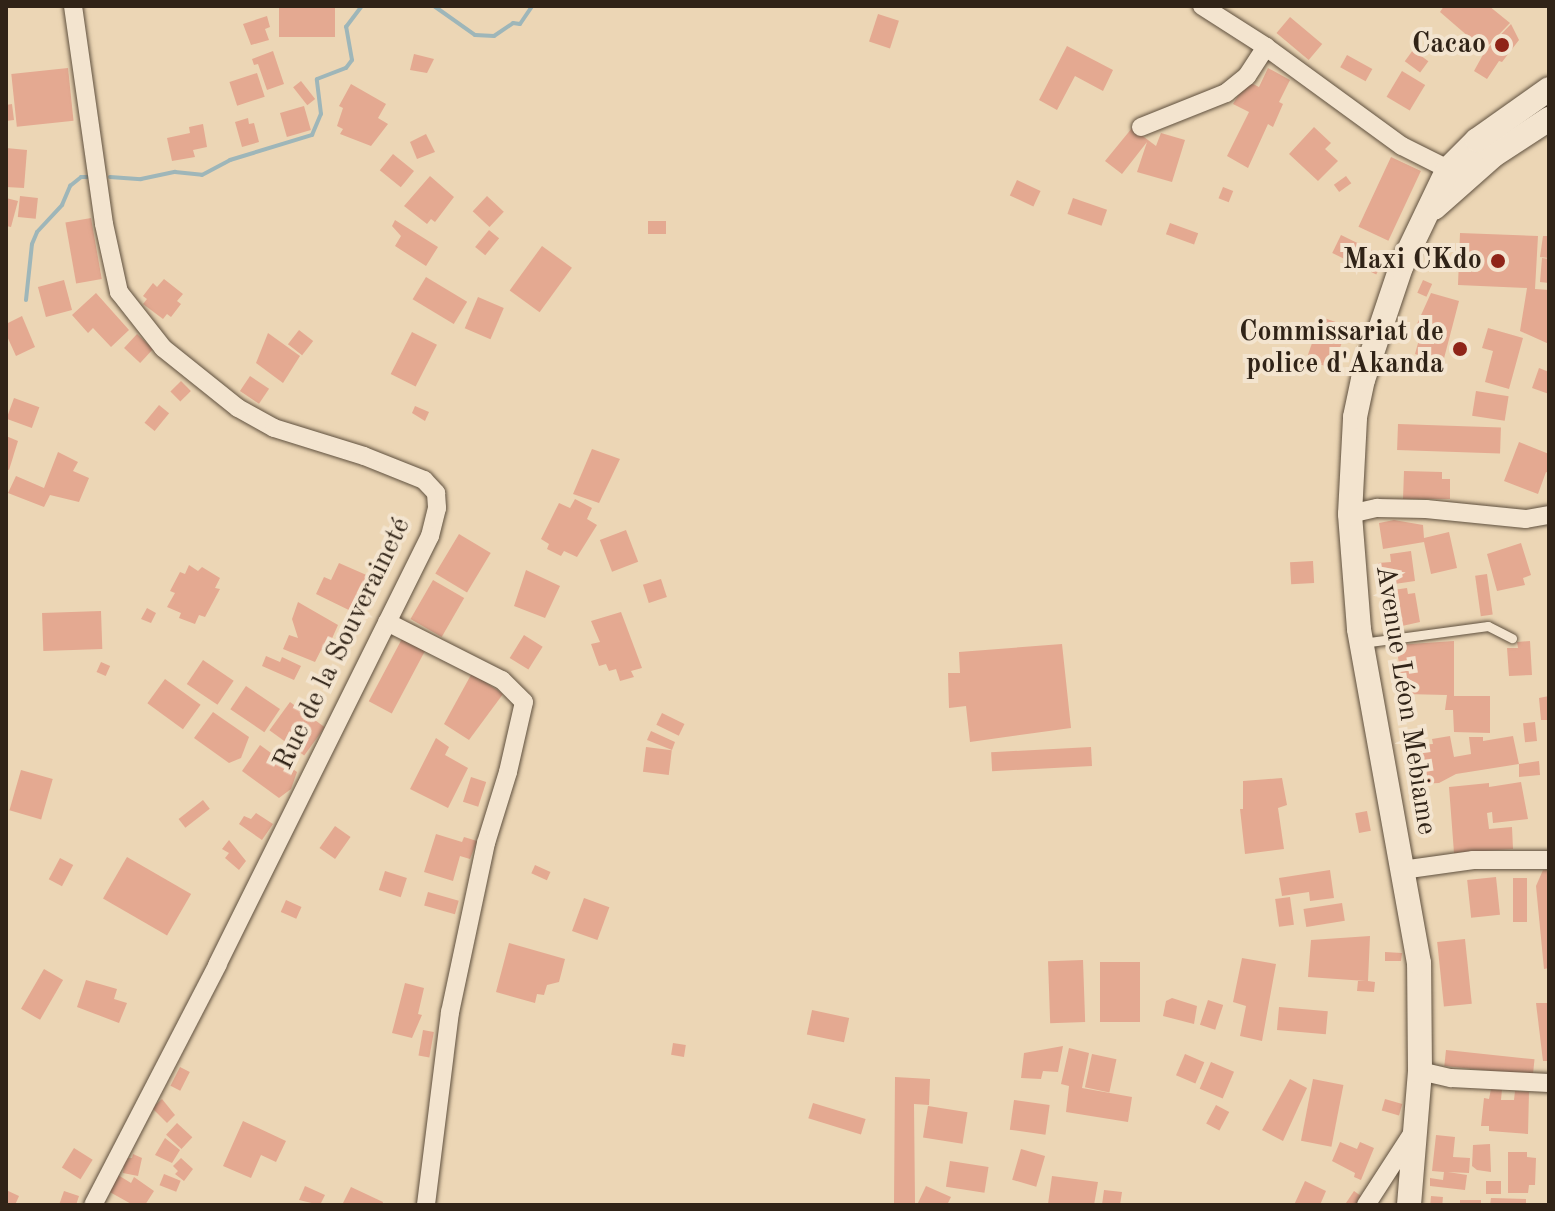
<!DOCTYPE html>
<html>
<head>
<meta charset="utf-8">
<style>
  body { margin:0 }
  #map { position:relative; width:1555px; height:1211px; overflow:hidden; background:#ecd6b5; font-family:"Old Standard TT",serif }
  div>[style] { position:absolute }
  .stream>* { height:4px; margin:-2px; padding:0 2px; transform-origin:2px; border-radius:2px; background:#9eb6b9 }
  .building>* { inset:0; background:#e4a991; transform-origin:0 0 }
  .roads { filter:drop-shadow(0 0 2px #5f503e) drop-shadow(0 0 2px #5f503e) }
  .lane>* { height:9px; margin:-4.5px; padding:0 4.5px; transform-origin:4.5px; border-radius:4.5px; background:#f3e4cf }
  .street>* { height:18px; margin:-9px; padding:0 9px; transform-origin:9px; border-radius:9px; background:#f3e4cf }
  .secondary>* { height:24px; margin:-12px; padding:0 12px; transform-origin:12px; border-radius:12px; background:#f3e4cf }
  .dots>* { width:22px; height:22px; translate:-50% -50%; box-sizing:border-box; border:4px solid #f3e4cf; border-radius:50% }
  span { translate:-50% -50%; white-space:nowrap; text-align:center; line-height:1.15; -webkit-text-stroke:8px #f3e4cf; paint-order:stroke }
  .poi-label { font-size:28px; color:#302317; font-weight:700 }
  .right { translate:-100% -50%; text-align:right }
  .street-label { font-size:28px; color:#302317 }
  .frame { position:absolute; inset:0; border:8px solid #302317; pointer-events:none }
</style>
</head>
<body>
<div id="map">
  <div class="stream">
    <div style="left:434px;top:6px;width:50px;rotate:35.3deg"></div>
    <div style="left:475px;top:35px;width:19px;rotate:3deg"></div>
    <div style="left:494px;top:36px;width:23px;rotate:-34deg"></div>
    <div style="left:513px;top:23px;width:7px;rotate:8deg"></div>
    <div style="left:520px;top:24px;width:22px;rotate:-56deg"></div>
    <div style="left:110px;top:177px;width:31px;rotate:4deg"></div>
    <div style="left:141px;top:179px;width:35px;rotate:-12deg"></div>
    <div style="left:175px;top:172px;width:27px;rotate:6deg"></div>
    <div style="left:202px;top:175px;width:32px;rotate:-28deg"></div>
    <div style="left:230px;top:160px;width:86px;rotate:-17deg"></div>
    <div style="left:312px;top:135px;width:23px;rotate:-67deg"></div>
    <div style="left:321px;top:114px;width:35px;rotate:-97deg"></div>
    <div style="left:317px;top:79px;width:31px;rotate:-21deg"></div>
    <div style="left:346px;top:68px;width:10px;rotate:-53deg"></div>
    <div style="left:352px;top:60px;width:34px;rotate:-100deg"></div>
    <div style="left:346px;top:27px;width:26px;rotate:-53deg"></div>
    <div style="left:26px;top:300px;width:56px;rotate:-83.9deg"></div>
    <div style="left:32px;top:244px;width:13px;rotate:-67deg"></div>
    <div style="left:37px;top:232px;width:37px;rotate:-47deg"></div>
    <div style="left:62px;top:205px;width:21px;rotate:-67deg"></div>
    <div style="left:70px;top:186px;width:14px;rotate:-39deg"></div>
    <div style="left:81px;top:177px;width:6px"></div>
  </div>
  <div class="building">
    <div style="left:279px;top:6px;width:56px;height:31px"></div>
    <div style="clip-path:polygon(1444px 6px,1489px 6px,1510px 23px,1484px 50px,1440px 12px)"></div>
    <div style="left:878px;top:14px;width:22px;height:29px;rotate:18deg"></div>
    <div style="clip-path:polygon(267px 16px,270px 27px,265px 29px,269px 40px,251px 45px,243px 24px)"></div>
    <div style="left:1290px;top:17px;width:42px;height:21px;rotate:40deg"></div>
    <div style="clip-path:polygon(1511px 24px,1519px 40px,1502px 62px,1499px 61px,1487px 79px,1474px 71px,1485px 51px)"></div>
    <div style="clip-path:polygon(1067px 46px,1113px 70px,1103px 91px,1075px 76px,1057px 110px,1039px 100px)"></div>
    <div style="left:1413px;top:50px;width:19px;height:14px;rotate:36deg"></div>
    <div style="clip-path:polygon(273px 51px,284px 84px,267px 90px,258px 64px,254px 65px,252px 59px)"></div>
    <div style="clip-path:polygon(414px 54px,434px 59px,427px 73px,410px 70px)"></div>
    <div style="left:1347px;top:55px;width:29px;height:14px;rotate:29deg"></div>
    <div style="left:68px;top:68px;width:53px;height:57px;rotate:84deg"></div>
    <div style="clip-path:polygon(1268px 68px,1290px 80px,1279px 102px,1283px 104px,1273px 127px,1268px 124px,1248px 168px,1227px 156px,1249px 112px,1233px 104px,1247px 81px,1259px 87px)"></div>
    <div style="left:1402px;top:71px;width:27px;height:30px;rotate:31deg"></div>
    <div style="left:257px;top:73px;width:25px;height:29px;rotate:72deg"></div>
    <div style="left:301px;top:81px;width:23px;height:10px;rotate:52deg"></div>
    <div style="clip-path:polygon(351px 84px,386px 104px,378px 118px,388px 124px,371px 146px,340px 134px,343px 129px,337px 126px,343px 108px,339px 106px)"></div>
    <div style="clip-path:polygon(12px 104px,14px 120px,6px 121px,6px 105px)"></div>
    <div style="left:304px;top:106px;width:25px;height:25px;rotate:74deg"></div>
    <div style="clip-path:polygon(248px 118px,249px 124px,254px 123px,259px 142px,242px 147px,235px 122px)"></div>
    <div style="clip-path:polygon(203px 124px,207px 147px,193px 150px,195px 157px,172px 161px,167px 138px,190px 133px,189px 127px)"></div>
    <div style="clip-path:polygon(1314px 127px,1331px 143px,1325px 149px,1338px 161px,1318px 181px,1289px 154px)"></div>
    <div style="clip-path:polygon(1132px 128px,1156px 146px,1161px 133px,1185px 140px,1172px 182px,1137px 172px,1147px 142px,1122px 174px,1105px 161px)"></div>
    <div style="clip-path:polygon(426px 134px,435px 152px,417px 159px,410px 142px)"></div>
    <div style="clip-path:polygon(6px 148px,27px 150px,24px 188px,6px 187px)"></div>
    <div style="left:393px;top:154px;width:27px;height:21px;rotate:39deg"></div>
    <div style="left:1391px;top:157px;width:33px;height:77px;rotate:25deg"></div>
    <div style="clip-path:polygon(430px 176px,454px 197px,435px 222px,431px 219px,427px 224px,404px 206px)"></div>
    <div style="left:1346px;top:176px;width:9px;height:15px;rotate:54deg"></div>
    <div style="left:1017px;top:180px;width:26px;height:17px;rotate:25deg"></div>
    <div style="left:1223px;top:187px;width:11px;height:12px;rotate:22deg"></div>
    <div style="left:20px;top:196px;width:18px;height:21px;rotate:6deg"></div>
    <div style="left:487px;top:196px;width:23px;height:21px;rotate:43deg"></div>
    <div style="clip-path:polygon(6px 198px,18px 201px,11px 227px,6px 226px)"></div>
    <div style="left:1073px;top:198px;width:36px;height:17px;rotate:19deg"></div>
    <div style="left:91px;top:218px;width:62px;height:26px;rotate:80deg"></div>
    <div style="clip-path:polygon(395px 220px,438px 247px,426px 266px,395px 246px,401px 236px,392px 226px)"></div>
    <div style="left:648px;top:221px;width:18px;height:13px"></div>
    <div style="left:1170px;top:223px;width:30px;height:12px;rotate:20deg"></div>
    <div style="left:489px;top:230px;width:13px;height:22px;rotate:39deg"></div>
    <div style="clip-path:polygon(1460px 233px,1538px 236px,1535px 289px,1549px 290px,1549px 344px,1520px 331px,1527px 288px,1458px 285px)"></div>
    <div style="left:1341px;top:235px;width:49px;height:20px;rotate:26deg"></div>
    <div style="clip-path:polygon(1543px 236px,1549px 236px,1549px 258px,1540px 257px)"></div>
    <div style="left:542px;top:246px;width:37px;height:55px;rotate:36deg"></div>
    <div style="clip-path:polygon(1542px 258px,1549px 259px,1549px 283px,1540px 282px)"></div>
    <div style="left:426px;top:277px;width:48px;height:26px;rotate:31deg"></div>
    <div style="clip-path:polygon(164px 279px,183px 294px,177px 301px,181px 304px,171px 317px,167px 314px,163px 319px,143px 304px,147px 299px,143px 296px,153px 283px,157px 287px)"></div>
    <div style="left:64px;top:280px;width:31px;height:27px;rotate:75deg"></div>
    <div style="left:1423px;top:280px;width:10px;height:14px;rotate:24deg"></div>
    <div style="clip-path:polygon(96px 293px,129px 330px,111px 347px,93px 328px,88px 333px,72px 315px)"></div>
    <div style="clip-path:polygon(1431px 293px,1459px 301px,1442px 366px,1423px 361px,1422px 356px,1415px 354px,1423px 325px,1417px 324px)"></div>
    <div style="left:478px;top:297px;width:28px;height:34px;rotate:23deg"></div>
    <div style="clip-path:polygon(22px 316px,35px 347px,16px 356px,6px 334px,6px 324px)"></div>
    <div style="left:1321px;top:317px;width:28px;height:45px;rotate:19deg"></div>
    <div style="clip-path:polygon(1488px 328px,1523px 338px,1509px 389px,1485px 382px,1493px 351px,1482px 348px)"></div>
    <div style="left:299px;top:330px;width:18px;height:18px;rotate:38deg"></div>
    <div style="left:412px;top:332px;width:28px;height:47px;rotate:27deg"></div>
    <div style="clip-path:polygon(268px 333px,300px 356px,283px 383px,256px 363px)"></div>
    <div style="left:137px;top:334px;width:22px;height:19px;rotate:43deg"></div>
    <div style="clip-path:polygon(1539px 368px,1549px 372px,1549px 394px,1532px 388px)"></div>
    <div style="left:250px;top:376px;width:23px;height:18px;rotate:34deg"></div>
    <div style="left:181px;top:381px;width:14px;height:15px;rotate:45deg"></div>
    <div style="left:1476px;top:391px;width:33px;height:25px;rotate:9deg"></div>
    <div style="left:14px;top:398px;width:27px;height:22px;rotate:20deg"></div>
    <div style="left:159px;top:405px;width:13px;height:23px;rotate:39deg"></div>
    <div style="clip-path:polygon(415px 406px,429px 412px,425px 421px,412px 413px)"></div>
    <div style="left:1398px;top:424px;width:103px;height:26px;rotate:2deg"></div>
    <div style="clip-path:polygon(6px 436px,18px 441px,9px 470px,6px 469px)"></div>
    <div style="clip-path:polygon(1519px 442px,1549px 454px,1549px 473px,1546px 472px,1538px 494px,1504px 481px)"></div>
    <div style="clip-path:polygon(592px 449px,620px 459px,599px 503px,573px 494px)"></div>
    <div style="clip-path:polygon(58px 452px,78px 462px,73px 471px,89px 478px,79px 502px,50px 495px,44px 507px,8px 493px,16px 476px,44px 488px)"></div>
    <div style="clip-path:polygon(1404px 471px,1442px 472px,1442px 479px,1450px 479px,1450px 499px,1403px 499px)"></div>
    <div style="clip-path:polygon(575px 499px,592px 508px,587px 519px,597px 525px,577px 557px,564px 551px,561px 556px,547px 549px,549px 544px,541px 539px,559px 503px,570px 508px)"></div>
    <div style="clip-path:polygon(1394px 520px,1423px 525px,1424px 538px,1449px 532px,1457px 568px,1431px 574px,1424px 542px,1383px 549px,1379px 523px)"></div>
    <div style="left:626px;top:530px;width:34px;height:28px;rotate:69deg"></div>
    <div style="left:459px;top:534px;width:37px;height:46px;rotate:31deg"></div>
    <div style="clip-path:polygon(1521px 543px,1531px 575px,1523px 578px,1525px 585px,1497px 591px,1487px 554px)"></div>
    <div style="clip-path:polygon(1411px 551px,1415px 581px,1381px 586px,1378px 563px,1391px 562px,1390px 554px)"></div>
    <div style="left:1313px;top:561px;width:22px;height:23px;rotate:87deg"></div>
    <div style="clip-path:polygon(339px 563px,371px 577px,368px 582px,375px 585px,359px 615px,316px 594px,324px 577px,331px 580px)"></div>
    <div style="clip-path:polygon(189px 565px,198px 571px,202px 567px,220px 578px,215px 588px,220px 589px,205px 617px,199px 615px,195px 624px,179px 618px,181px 613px,167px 607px,175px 593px,170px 591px,180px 572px,185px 574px)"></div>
    <div style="clip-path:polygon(526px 570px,560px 586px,545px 618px,514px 606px)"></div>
    <div style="left:1487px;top:574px;width:41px;height:12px;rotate:82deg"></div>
    <div style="left:661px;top:579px;width:19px;height:19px;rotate:72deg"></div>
    <div style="left:433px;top:580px;width:36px;height:45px;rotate:30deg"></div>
    <div style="clip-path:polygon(1407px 588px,1408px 594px,1415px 593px,1420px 622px,1393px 628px,1386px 591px)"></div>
    <div style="clip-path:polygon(298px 602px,338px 625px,326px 652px,321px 650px,315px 662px,283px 649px,289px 635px,298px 638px,292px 619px)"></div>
    <div style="clip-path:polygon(147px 608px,156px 613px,151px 623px,141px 619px)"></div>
    <div style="left:101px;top:611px;width:38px;height:59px;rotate:88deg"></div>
    <div style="clip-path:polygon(621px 612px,642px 668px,631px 671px,634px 677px,620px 681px,616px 669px,609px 671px,606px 664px,599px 666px,591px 644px,600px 642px,591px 621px)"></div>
    <div style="left:404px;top:635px;width:26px;height:75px;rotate:28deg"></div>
    <div style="left:524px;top:635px;width:22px;height:27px;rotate:32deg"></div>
    <div style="clip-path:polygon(1454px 641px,1454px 696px,1490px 696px,1490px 733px,1454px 732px,1453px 710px,1445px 710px,1447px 695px,1404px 694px,1396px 645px)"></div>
    <div style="clip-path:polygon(1530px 641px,1532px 675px,1509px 676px,1507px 648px,1518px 648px,1517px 642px)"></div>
    <div style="clip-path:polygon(1062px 644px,1071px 728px,970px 742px,966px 706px,949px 708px,948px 673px,960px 673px,959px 652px)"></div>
    <div style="clip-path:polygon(266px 656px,280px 662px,282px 657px,301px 666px,294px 680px,262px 666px)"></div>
    <div style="left:203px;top:660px;width:37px;height:29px;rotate:34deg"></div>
    <div style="left:101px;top:662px;width:10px;height:11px;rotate:24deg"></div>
    <div style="clip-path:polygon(472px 673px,503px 694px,469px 740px,444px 724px)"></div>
    <div style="left:165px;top:679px;width:44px;height:30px;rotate:36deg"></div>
    <div style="left:246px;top:686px;width:41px;height:28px;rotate:34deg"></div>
    <div style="clip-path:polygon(1549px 696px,1549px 720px,1541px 720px,1539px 698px)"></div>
    <div style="left:290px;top:702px;width:43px;height:35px;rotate:36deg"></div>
    <div style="clip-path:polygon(213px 712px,249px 737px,241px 758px,229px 763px,194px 738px)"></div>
    <div style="left:662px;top:713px;width:25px;height:13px;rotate:26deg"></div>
    <div style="left:1535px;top:722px;width:19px;height:12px;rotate:84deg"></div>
    <div style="clip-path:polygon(651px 731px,675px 742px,672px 750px,647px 740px)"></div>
    <div style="clip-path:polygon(1450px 736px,1454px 757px,1471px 754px,1469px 737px,1483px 737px,1483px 741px,1513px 736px,1519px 764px,1456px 774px,1439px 783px,1418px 784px,1413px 745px,1433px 744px,1432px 739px)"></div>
    <div style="clip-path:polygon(436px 738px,449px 747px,445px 755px,468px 768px,448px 808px,410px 789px)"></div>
    <div style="clip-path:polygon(260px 745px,297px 772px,291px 789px,279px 798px,242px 771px)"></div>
    <div style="left:646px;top:747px;width:26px;height:25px;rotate:7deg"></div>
    <div style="left:1091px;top:747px;width:19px;height:100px;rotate:87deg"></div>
    <div style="clip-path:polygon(1539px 761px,1540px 775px,1519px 777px,1519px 764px)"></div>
    <div style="left:21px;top:770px;width:33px;height:42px;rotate:16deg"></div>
    <div style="left:471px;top:777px;width:16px;height:26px;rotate:18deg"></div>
    <div style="clip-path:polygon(1282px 778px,1287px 805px,1278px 808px,1284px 849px,1245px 854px,1240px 809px,1243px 809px,1243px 781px)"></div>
    <div style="clip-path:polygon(1521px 782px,1528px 819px,1493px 823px,1492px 812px,1487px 813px,1489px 829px,1512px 827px,1513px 849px,1454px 853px,1449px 787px,1489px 783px,1489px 787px)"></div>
    <div style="left:203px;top:800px;width:11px;height:31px;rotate:52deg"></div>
    <div style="left:1367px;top:811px;width:20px;height:12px;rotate:79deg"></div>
    <div style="clip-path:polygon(256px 813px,273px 824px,262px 840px,239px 824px,244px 816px,251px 819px)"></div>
    <div style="left:335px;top:826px;width:19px;height:27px;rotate:35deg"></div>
    <div style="clip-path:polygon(436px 834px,462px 842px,464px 837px,477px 841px,470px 859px,460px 856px,453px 881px,424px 872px)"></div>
    <div style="clip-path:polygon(229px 840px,246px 861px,239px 870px,225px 858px,229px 853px,222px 849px)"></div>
    <div style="left:127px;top:857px;width:74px;height:48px;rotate:30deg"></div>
    <div style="left:60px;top:858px;width:15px;height:24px;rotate:28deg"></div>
    <div style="left:535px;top:865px;width:17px;height:9px;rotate:24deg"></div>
    <div style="clip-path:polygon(1330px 870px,1334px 898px,1310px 901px,1309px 892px,1282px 896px,1279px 878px)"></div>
    <div style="clip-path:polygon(1543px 870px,1549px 870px,1549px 968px,1544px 969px,1536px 886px)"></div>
    <div style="left:385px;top:871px;width:23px;height:20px;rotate:18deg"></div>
    <div style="left:1496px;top:877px;width:38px;height:29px;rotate:84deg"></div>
    <div style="left:1513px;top:878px;width:14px;height:44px"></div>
    <div style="left:428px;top:892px;width:32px;height:14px;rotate:16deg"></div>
    <div style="left:1290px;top:897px;width:28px;height:15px;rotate:82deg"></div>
    <div style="left:584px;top:898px;width:27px;height:35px;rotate:20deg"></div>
    <div style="left:286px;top:900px;width:17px;height:13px;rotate:24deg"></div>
    <div style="left:1342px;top:903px;width:18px;height:39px;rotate:81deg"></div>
    <div style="clip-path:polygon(1370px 936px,1368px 981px,1375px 982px,1374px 992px,1357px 991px,1358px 981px,1366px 981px,1308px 977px,1311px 940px)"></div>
    <div style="left:1465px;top:939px;width:65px;height:28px;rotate:84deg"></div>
    <div style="clip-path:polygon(509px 943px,565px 959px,559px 982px,547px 985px,544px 995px,537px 994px,535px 1003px,496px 992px)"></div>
    <div style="clip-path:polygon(1385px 952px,1402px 953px,1401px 961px,1385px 961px)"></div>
    <div style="clip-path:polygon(1242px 958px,1276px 964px,1262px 1041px,1240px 1036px,1246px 1006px,1233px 1002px)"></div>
    <div style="left:1083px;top:960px;width:62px;height:35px;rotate:88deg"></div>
    <div style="left:1140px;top:962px;width:60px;height:40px;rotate:90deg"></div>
    <div style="left:44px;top:969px;width:22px;height:46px;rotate:30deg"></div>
    <div style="clip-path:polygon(86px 980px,117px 989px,114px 999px,127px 1003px,119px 1023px,77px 1007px)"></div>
    <div style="clip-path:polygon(405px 983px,424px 988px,418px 1014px,422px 1015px,412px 1038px,392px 1033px)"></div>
    <div style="clip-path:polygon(1172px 998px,1197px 1006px,1194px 1024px,1163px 1016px,1166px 1001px)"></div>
    <div style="left:1208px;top:1000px;width:16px;height:26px;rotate:18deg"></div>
    <div style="clip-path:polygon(1536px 1003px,1549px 1003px,1549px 1061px,1543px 1061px)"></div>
    <div style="left:1279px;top:1007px;width:49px;height:23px;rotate:5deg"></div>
    <div style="left:812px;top:1010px;width:38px;height:25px;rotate:12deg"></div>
    <div style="left:423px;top:1030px;width:11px;height:26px;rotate:10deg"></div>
    <div style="left:673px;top:1043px;width:13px;height:12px;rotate:9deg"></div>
    <div style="clip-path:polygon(1063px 1046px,1058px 1072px,1043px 1071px,1041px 1079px,1021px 1078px,1024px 1053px)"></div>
    <div style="clip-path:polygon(1069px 1048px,1089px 1053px,1082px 1088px,1132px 1097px,1128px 1122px,1066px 1112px,1069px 1086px,1061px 1084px)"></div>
    <div style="left:1446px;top:1050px;width:89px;height:16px;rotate:6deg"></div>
    <div style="left:1092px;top:1054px;width:25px;height:34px;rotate:12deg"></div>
    <div style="left:1185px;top:1054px;width:21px;height:23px;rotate:23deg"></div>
    <div style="left:1211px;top:1062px;width:25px;height:29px;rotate:23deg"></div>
    <div style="left:180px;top:1067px;width:11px;height:21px;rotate:27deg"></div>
    <div style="clip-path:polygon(895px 1077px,930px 1079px,929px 1105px,914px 1104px,915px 1203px,894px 1203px)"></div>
    <div style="clip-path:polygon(1290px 1079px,1307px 1088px,1283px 1141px,1262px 1130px)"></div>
    <div style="left:1313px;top:1079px;width:31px;height:63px;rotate:11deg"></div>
    <div style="clip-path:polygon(1491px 1089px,1502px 1089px,1501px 1100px,1514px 1100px,1515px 1091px,1529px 1092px,1528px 1134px,1489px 1131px,1489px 1126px,1481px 1126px,1484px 1098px,1489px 1099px)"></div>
    <div style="clip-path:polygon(162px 1099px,175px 1115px,167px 1123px,152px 1108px)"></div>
    <div style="left:1385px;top:1099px;width:18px;height:12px;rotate:16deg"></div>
    <div style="left:1014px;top:1100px;width:36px;height:30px;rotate:8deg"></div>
    <div style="left:813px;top:1103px;width:55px;height:16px;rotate:17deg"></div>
    <div style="left:1216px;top:1105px;width:15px;height:21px;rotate:28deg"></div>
    <div style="left:928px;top:1106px;width:40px;height:32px;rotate:9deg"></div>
    <div style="clip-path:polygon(243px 1121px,286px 1141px,276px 1162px,261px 1155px,251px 1178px,223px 1166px)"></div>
    <div style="left:177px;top:1123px;width:21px;height:16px;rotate:43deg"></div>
    <div style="clip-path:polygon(1436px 1135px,1455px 1137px,1453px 1157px,1470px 1158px,1469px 1173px,1448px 1172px,1467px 1175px,1465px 1190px,1430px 1186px,1430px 1178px,1443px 1180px,1444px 1172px,1432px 1171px)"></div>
    <div style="clip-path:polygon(165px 1138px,180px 1150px,172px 1163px,155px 1155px)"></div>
    <div style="clip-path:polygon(1340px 1142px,1357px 1149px,1360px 1142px,1374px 1148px,1361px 1180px,1354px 1177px,1355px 1173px,1332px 1161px)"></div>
    <div style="clip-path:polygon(1490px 1144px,1491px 1172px,1477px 1170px,1472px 1166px,1473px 1145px)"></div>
    <div style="left:74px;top:1148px;width:22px;height:23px;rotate:32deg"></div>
    <div style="left:1021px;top:1149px;width:25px;height:32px;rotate:16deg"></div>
    <div style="clip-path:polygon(1508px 1152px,1527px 1152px,1527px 1157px,1536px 1158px,1535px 1185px,1529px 1185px,1528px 1193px,1508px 1193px)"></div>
    <div style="clip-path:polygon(133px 1154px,142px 1158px,138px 1176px,123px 1173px,125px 1158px,132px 1158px)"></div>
    <div style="clip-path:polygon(181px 1158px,193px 1169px,184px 1181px,175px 1174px,178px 1171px,173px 1166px)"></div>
    <div style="left:950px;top:1161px;width:39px;height:26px;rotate:9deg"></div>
    <div style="left:164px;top:1174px;width:18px;height:12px;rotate:22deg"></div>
    <div style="clip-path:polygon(118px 1175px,131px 1183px,134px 1177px,154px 1191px,145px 1205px,133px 1205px,108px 1191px)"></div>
    <div style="clip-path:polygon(1052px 1176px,1098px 1182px,1094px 1205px,1048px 1204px)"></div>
    <div style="clip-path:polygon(1305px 1181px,1326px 1191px,1320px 1205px,1294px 1205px)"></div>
    <div style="left:1486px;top:1181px;width:15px;height:13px"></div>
    <div style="clip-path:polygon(305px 1186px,325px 1195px,320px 1205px,299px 1200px)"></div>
    <div style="clip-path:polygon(926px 1186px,951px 1197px,947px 1205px,917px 1205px)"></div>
    <div style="clip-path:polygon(351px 1187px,383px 1202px,382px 1205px,342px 1205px)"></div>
    <div style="clip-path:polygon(6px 1190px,19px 1196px,15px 1205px,6px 1205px)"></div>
    <div style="clip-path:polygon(1104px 1190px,1122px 1192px,1120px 1205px,1102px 1205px)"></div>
    <div style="clip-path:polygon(64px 1191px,79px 1196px,76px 1205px,59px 1205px)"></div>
    <div style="clip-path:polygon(1354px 1191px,1361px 1196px,1356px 1205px,1350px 1205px,1346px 1203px)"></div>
    <div style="left:1431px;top:1196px;width:12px;height:9px;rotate:5deg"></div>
    <div style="clip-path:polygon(1491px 1198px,1526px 1199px,1526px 1205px,1490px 1205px)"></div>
    <div style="left:1460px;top:1200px;width:21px;height:5px"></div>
  </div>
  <div class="roads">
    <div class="lane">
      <div style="left:1362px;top:643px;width:127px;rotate:-7.7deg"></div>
      <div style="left:1488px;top:626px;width:27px;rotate:27deg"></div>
    </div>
    <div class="street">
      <div style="left:73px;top:6px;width:220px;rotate:81.9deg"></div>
      <div style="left:104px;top:224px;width:70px;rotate:77.6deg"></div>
      <div style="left:119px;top:292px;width:71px;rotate:51.8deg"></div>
      <div style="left:163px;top:348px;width:96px;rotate:38.7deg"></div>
      <div style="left:238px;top:408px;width:41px;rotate:29.1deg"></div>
      <div style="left:274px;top:428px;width:94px;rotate:17.3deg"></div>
      <div style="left:364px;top:456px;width:65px;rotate:21.8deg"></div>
      <div style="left:424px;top:480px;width:18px;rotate:47deg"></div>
      <div style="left:436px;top:493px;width:15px;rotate:86deg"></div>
      <div style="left:437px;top:508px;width:29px;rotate:104deg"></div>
      <div style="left:430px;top:536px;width:478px;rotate:116.4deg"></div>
      <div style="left:218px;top:964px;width:271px;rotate:117.4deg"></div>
      <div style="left:1202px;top:6px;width:76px;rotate:32.6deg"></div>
      <div style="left:1266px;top:47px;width:168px;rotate:36.1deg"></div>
      <div style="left:1402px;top:146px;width:51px;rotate:26.6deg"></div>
      <div style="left:1141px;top:127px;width:92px;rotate:-21.8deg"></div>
      <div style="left:1226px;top:93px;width:27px;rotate:-39deg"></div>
      <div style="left:1247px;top:76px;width:35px;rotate:-57deg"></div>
      <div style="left:1350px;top:514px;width:28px;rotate:-13deg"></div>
      <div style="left:1377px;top:508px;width:49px;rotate:1.2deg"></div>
      <div style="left:1426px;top:509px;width:100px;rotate:5.7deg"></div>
      <div style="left:1526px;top:519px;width:23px;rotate:-10deg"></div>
      <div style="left:387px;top:622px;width:129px;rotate:26.8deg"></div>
      <div style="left:502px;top:680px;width:31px;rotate:45deg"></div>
      <div style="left:524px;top:702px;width:72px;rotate:102.9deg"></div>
      <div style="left:508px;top:772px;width:74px;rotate:107.2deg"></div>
      <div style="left:486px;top:843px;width:173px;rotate:102deg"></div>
      <div style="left:450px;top:1012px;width:194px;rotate:97.1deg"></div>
      <div style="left:1402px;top:870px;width:72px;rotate:-8deg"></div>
      <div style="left:1473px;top:860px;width:76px"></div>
      <div style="left:1420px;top:1071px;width:32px;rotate:13deg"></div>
      <div style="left:1451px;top:1078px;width:98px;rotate:2.9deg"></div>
      <div style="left:1366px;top:1205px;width:85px;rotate:-57.1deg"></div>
    </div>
    <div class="secondary">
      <div style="left:1434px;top:208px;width:80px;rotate:-41.5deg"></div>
      <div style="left:1494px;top:155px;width:66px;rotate:-33.2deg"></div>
      <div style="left:1409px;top:1205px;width:134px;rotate:-85.3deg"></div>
      <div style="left:1420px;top:1071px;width:108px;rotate:-90.5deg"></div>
      <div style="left:1419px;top:963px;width:339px;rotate:-100.2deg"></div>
      <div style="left:1359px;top:629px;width:115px;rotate:-94.5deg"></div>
      <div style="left:1350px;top:514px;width:97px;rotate:-87deg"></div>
      <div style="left:1355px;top:417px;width:38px;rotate:-78deg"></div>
      <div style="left:1363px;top:380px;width:119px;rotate:-71.4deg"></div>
      <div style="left:1401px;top:267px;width:109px;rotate:-64.4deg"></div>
      <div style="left:1448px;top:169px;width:41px;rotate:-45deg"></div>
      <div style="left:1477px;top:140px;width:88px;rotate:-35.3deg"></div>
    </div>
  </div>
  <div class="dots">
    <div style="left:1502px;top:45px;background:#8f2418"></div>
    <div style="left:1498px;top:261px;background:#8f2418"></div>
    <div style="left:1460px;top:349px;background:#8f2418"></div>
  </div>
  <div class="poi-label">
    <span class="right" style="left:1486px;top:45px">Cacao</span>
    <span class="right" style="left:1482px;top:261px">Maxi CKdo</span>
    <span class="right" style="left:1444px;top:349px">Commissariat de<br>police d'Akanda</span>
  </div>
  <div class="street-label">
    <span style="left:343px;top:644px;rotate:-64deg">Rue de la Souveraineté</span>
    <span style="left:1405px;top:700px;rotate:81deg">Avenue Léon Mebiame</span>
  </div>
  <div class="frame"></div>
</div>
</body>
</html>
